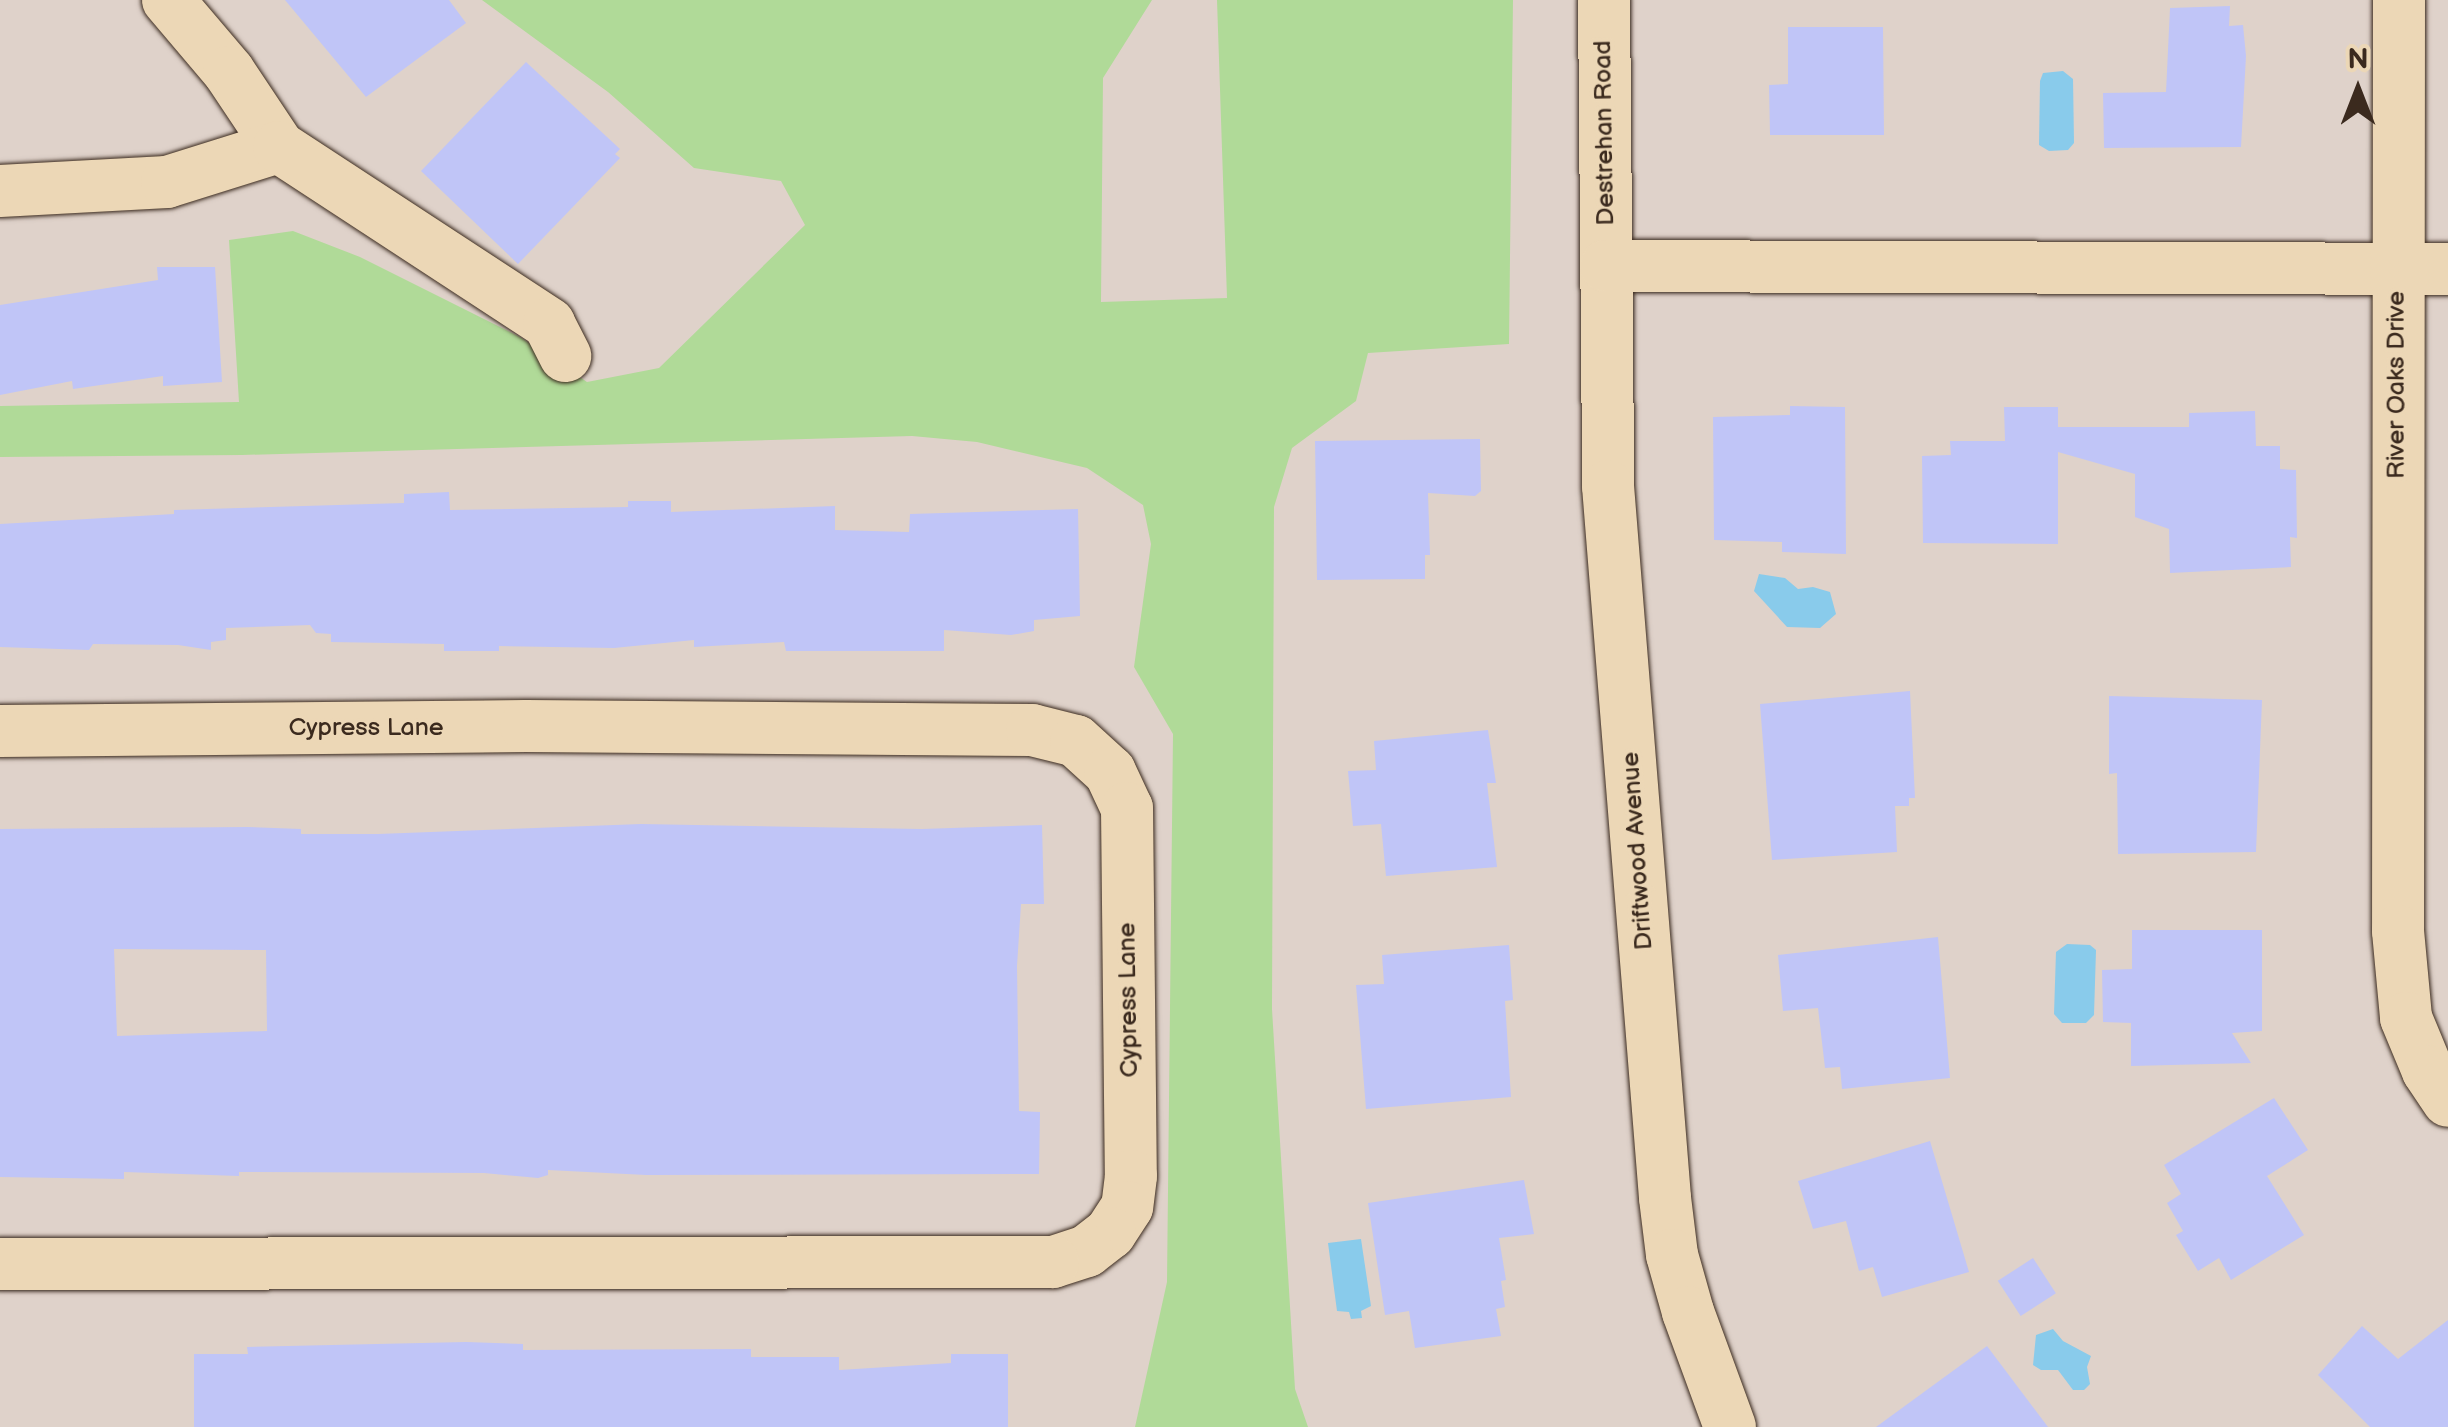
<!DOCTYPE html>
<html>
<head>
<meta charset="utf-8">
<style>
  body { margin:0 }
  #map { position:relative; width:2448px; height:1427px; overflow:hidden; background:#dfd2ca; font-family:"Balsamiq Sans",sans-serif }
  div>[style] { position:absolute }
  .green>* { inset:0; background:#b0da98 }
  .water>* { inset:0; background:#89cbeb }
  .building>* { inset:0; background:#c0c5f7; transform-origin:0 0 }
  .roads { filter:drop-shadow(0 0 2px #3b2a1e) drop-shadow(0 0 2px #3b2a1e) }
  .street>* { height:52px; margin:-26px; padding:0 26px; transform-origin:26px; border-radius:26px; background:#ecd7b6 }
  span { translate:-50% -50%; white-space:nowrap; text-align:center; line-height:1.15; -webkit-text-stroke:8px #ecd7b6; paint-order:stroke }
  .street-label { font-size:25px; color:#3b2a1e }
  .north { position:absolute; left:2308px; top:40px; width:100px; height:100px; -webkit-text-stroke:8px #ecd7b6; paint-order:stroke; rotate:0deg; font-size:28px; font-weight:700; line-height:40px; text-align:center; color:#3b2a1e }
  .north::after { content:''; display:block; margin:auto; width:35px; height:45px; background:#3b2a1e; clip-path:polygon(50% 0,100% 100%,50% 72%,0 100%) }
</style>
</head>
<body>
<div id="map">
  <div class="green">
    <div style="clip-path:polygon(482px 0,1152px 0,1103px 78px,1101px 302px,1227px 298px,1217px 0,1513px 0,1509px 344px,1368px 353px,1356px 401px,1292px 448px,1274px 507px,1272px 1009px,1295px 1389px,1308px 1427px,1135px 1427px,1167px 1282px,1173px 734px,1134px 667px,1151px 544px,1143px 505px,1087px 468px,977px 442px,912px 436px,242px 455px,0 457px,0 406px,239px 402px,229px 240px,293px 231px,360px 257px,520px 337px,587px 382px,659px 368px,805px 225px,781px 181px,694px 168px,608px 92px)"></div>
  </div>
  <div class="water">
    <div style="clip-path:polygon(2063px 71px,2073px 79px,2074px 143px,2068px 150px,2049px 151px,2039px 145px,2040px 81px,2043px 73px)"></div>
    <div style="clip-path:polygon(1759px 574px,1785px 578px,1798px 589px,1813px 587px,1830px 592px,1836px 614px,1820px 628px,1787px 627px,1754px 591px)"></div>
    <div style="clip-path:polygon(2067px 944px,2090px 945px,2096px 950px,2094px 1015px,2086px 1023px,2062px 1023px,2054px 1014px,2056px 952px)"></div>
    <div style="clip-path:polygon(1361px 1239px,1371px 1306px,1361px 1311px,1362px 1318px,1351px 1319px,1349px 1312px,1337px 1311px,1328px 1243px)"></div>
    <div style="clip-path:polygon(2053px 1329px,2063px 1341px,2091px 1356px,2087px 1367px,2090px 1384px,2084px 1390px,2073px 1390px,2058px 1370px,2041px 1370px,2033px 1365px,2036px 1335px)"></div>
  </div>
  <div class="building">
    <div style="clip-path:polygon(285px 0,449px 0,466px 23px,366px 97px)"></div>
    <div style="clip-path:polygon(2230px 6px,2229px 26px,2243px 25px,2246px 56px,2241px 147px,2104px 148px,2103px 93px,2166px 92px,2170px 8px)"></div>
    <div style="clip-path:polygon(1788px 27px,1883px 27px,1884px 135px,1770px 135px,1769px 85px,1788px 84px)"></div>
    <div style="clip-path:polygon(526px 62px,620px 149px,615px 154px,620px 158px,518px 264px,421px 171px)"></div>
    <div style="clip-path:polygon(157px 267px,215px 267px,222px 382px,163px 386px,163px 376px,73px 389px,72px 381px,0 395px,0 305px,158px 280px)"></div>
    <div style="clip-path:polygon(1790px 406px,1845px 407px,1846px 554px,1782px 552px,1782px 542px,1714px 540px,1713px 417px,1790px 415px)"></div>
    <div style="clip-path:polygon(2004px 407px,2058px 407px,2058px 427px,2189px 427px,2189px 413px,2255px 411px,2256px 446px,2280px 446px,2280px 469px,2296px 470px,2297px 538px,2290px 537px,2291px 567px,2170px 573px,2169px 529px,2135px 517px,2135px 474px,2058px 452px,2058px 544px,1923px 543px,1922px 456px,1951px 455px,1950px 441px,2005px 441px)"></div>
    <div style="clip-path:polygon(1480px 439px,1481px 491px,1475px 496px,1428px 493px,1430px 555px,1425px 555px,1425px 579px,1317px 580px,1315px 441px)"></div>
    <div style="clip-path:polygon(449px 492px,450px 510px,628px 507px,628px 501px,671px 501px,671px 512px,835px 506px,835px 530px,909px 532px,910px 514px,1078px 509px,1080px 616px,1034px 620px,1034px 631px,1011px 635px,944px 630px,944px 651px,786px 651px,784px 642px,694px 647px,694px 640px,614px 648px,499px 646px,499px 651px,444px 651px,444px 644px,331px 642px,331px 634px,316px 633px,310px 625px,226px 628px,226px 640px,211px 642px,211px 650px,178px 645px,93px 644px,89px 650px,0 647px,0 524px,174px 514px,174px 510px,404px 503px,404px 494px)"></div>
    <div style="clip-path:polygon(1910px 691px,1915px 798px,1909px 798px,1909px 806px,1895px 806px,1897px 852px,1772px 860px,1760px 704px)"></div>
    <div style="clip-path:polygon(2109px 696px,2262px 700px,2256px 852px,2118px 854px,2117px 773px,2109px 774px)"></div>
    <div style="clip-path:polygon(1488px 730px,1496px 783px,1487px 783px,1497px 867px,1386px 876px,1381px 824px,1353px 826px,1348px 771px,1376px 770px,1374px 741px)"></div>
    <div style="clip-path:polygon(evenodd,641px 824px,922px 829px,1042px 825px,1044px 904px,1021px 904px,1017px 966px,1019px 1111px,1040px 1112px,1039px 1174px,646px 1175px,548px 1170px,548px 1175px,538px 1178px,484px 1173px,239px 1172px,239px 1176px,124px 1172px,124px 1179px,0 1177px,0 829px,247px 827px,301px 829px,301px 834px,378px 834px,641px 824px,114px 949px,266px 950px,267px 1031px,117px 1036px,114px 949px)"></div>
    <div style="clip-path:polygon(2132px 930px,2262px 930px,2262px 1031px,2232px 1033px,2251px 1063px,2131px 1066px,2131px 1023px,2103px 1022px,2102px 970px,2132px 969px)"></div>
    <div style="clip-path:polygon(1938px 937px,1950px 1078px,1842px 1089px,1840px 1067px,1825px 1068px,1818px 1008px,1783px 1011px,1778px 955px)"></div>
    <div style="clip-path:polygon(1509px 945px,1513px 1000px,1505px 1001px,1511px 1097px,1366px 1109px,1356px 985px,1384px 984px,1382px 955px)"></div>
    <div style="clip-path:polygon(2274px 1098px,2308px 1150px,2267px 1176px,2304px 1235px,2231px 1280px,2219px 1258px,2198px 1271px,2176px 1235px,2183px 1231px,2167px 1203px,2181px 1194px,2164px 1165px)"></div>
    <div style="clip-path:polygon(1930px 1141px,1969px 1272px,1882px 1297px,1873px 1267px,1859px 1271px,1846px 1221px,1813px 1229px,1798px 1181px)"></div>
    <div style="clip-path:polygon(1524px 1180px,1534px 1234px,1499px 1238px,1506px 1280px,1501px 1281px,1505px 1307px,1496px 1309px,1501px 1336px,1415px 1348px,1409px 1311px,1385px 1315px,1368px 1203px)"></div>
    <div style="left:2033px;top:1258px;width:42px;height:42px;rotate:57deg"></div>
    <div style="clip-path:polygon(2448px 1320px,2448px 1427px,2370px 1427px,2318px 1375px,2362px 1326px,2398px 1359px)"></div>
    <div style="clip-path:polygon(466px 1342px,523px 1344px,523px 1350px,751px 1349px,751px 1357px,839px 1357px,839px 1370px,951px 1363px,951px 1354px,1008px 1354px,1008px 1427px,194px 1427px,194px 1354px,248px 1354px,247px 1347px)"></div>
    <div style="clip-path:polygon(1987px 1346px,2048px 1427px,1876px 1427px)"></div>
  </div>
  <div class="roads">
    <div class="street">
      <div style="left:168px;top:0;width:94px;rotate:49.7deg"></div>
      <div style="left:229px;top:72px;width:90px;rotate:56.3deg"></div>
      <div style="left:1604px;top:0;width:486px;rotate:89.5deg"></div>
      <div style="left:1608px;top:486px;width:714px;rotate:85.42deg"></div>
      <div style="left:1665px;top:1198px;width:57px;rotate:83deg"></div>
      <div style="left:1672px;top:1255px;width:59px;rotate:74.3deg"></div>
      <div style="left:1688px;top:1312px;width:122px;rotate:69.9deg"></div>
      <div style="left:2399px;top:0;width:931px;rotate:90.06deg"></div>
      <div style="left:2398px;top:931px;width:87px;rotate:84.7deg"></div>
      <div style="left:2406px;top:1018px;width:57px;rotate:67.5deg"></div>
      <div style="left:2428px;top:1071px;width:36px;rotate:56deg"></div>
      <div style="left:0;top:191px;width:167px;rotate:-3.1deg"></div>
      <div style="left:167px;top:182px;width:117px;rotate:-17.4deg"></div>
      <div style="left:279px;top:147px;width:323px;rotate:33.2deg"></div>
      <div style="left:549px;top:324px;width:36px;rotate:63deg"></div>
      <div style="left:1606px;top:266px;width:842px;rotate:0.2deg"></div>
      <div style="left:0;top:731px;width:526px;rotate:-0.54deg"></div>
      <div style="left:526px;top:726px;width:506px;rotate:0.45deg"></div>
      <div style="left:1032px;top:730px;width:45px;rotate:14deg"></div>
      <div style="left:1076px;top:741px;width:46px;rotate:42.4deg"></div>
      <div style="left:1110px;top:772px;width:40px;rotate:65deg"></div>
      <div style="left:1127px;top:808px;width:368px;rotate:89.4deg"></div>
      <div style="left:1131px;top:1176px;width:31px;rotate:97deg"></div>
      <div style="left:1127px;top:1207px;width:31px;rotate:123deg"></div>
      <div style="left:1110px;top:1233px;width:29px;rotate:142deg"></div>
      <div style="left:1087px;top:1251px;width:36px;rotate:162deg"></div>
      <div style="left:1053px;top:1262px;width:1053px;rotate:179.89deg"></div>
    </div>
  </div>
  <div class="street-label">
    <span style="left:1605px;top:133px;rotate:-91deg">Destrehan Road</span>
    <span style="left:2397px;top:385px;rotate:-90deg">River Oaks Drive</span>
    <span style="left:366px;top:728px">Cypress Lane</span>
    <span style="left:1638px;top:851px;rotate:-94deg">Driftwood Avenue</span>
    <span style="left:1129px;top:1000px;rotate:-91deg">Cypress Lane</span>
  </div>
  <div class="north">N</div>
</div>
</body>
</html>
